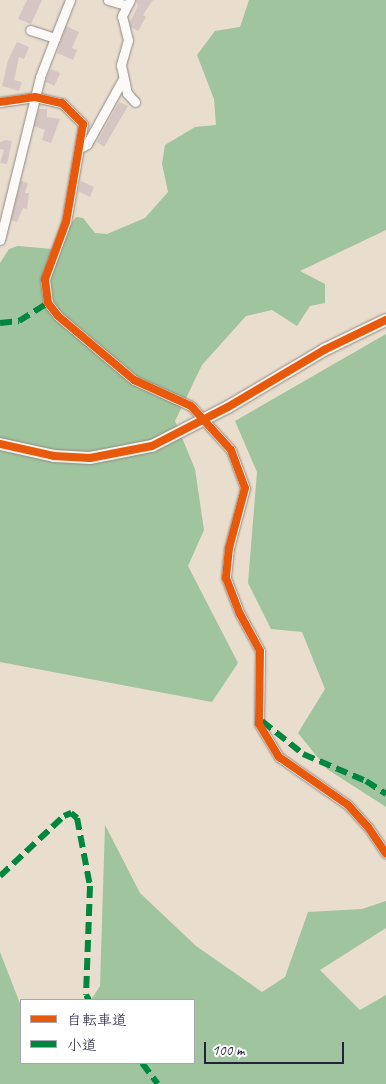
<!DOCTYPE html>
<html>
<head>
<meta charset="utf-8">
<style>
  body { margin:0 }
  #map { position:relative; width:386px; height:1084px; overflow:hidden; background:#e9ddcd; font-family:Caveat,"Klee One",sans-serif }
  div>[style] { position:absolute }
  .forest>* { inset:0; background:#9fc49e }
  .building>* { inset:0; background:#d5c6c4; transform-origin:0 0 }
  .roads { filter:drop-shadow(0 0 1px #8f8984) drop-shadow(0 0 1px #8f8984) }
  .street>* { height:9px; margin:-4.5px; padding:0 4.5px; transform-origin:4.5px; border-radius:4.5px; background:#fcfaf8 }
  .secondary>* { height:12px; margin:-6px; padding:0 6px; transform-origin:6px; border-radius:6px; background:#f6f1ea }
  .quiet>* { height:6px; margin-top:-3px; transform-origin:0; background:repeating-linear-gradient(90deg,#00873e 0 12px,transparent 0 18px) }
  .cycleway>* { height:8px; margin:-4px; padding:0 4px; transform-origin:4px; border-radius:4px; background:#e8590c }
  span { translate:-50% -50%; white-space:nowrap; text-align:center; line-height:1.15; -webkit-text-stroke:4px #fff; paint-order:stroke }
  .legend { position:absolute; left:20px; top:999px; width:175px; height:65px; box-sizing:border-box; background:#fff; border:1px solid #a7a7b1; margin:0; padding:6px 9px; list-style:none; font-size:15px; color:#22223b }
  .legend li { display:flex; align-items:center; gap:10px; height:25px }
  .legend b { width:25px; border:1px solid #a7a7b1 }
  .scale { position:absolute; left:204px; top:1042px; width:140px; height:22px; box-sizing:border-box; border:2px solid #22223b; border-top:0; padding-left:6px; font-size:15px; line-height:18px; white-space:nowrap; color:#22223b; -webkit-text-stroke:4px #fff; paint-order:stroke }
</style>
</head>
<body>
<div id="map">
  <div class="forest">
    <div style="clip-path:polygon(249px 0,386px 0,386px 230px,300px 271px,325px 284px,325px 303px,310px 306px,297px 326px,272px 310px,246px 316px,202px 365px,175px 421px,195px 469px,204px 530px,188px 566px,238px 663px,212px 702px,0 662px,0 263px,9px 249px,18px 246px,53px 249px,76px 217px,83px 218px,95px 233px,107px 234px,145px 218px,168px 192px,162px 164px,165px 145px,195px 127px,216px 125px,214px 99px,197px 55px,215px 31px,240px 27px)"></div>
    <div style="clip-path:polygon(386px 334px,386px 807px,327px 769px,298px 733px,325px 689px,302px 632px,271px 629px,248px 583px,257px 472px,235px 421px)"></div>
    <div style="clip-path:polygon(105px 825px,140px 893px,196px 946px,262px 992px,285px 977px,308px 912px,362px 909px,386px 901px,386px 928px,320px 970px,360px 1010px,386px 995px,386px 1084px,0 1084px,0 952px,21px 1006px,21px 1063px,194px 1063px,194px 1000px,91px 1000px,100px 986px)"></div>
  </div>
  <div class="building">
    <div style="clip-path:polygon(27px 0,42px 0,31px 24px,18px 19px)"></div>
    <div style="clip-path:polygon(136px 0,153px 0,143px 15px,146px 17px,138px 31px,131px 27px,130px 22px,138px 6px)"></div>
    <div style="clip-path:polygon(66px 26px,79px 32px,72px 48px,77px 50px,73px 60px,57px 53px)"></div>
    <div style="clip-path:polygon(17px 42px,29px 47px,24px 59px,19px 57px,14px 80px,22px 82px,19px 91px,2px 86px,8px 60px)"></div>
    <div style="left:51px;top:69px;width:10px;height:14px;rotate:24deg"></div>
    <div style="clip-path:polygon(119px 102px,128px 106px,104px 147px,97px 142px)"></div>
    <div style="clip-path:polygon(39px 109px,47px 109px,47px 117px,60px 119px,51px 143px,42px 140px,45px 130px,34px 126px)"></div>
    <div style="clip-path:polygon(6px 140px,12px 141px,7px 164px,0 163px,4px 150px,0 149px,0 142px)"></div>
    <div style="clip-path:polygon(21px 181px,28px 183px,25px 193px,29px 193px,27px 209px,23px 208px,17px 222px,11px 220px)"></div>
    <div style="clip-path:polygon(81px 181px,94px 187px,90px 197px,78px 191px)"></div>
  </div>
  <div class="roads">
    <div class="street">
      <div style="left:108px;top:0;width:19px;rotate:16deg"></div>
      <div style="left:130px;top:0;width:18px;rotate:117deg"></div>
      <div style="left:122px;top:16px;width:25px;rotate:76deg"></div>
      <div style="left:128px;top:40px;width:26px;rotate:106deg"></div>
      <div style="left:121px;top:65px;width:29px;rotate:78deg"></div>
      <div style="left:127px;top:93px;width:12px;rotate:48deg"></div>
      <div style="left:55px;top:38px;width:41px;rotate:-68.5deg"></div>
      <div style="left:0;top:102px;width:35px;rotate:-8deg"></div>
      <div style="left:35px;top:97px;width:28px;rotate:13deg"></div>
      <div style="left:62px;top:103px;width:30px;rotate:45deg"></div>
      <div style="left:83px;top:124px;width:99px;rotate:99.8deg"></div>
      <div style="left:66px;top:222px;width:61px;rotate:110.2deg"></div>
      <div style="left:45px;top:279px;width:24px;rotate:83deg"></div>
      <div style="left:48px;top:303px;width:16px;rotate:52deg"></div>
      <div style="left:58px;top:316px;width:99px;rotate:40.1deg"></div>
      <div style="left:134px;top:380px;width:63px;rotate:24.5deg"></div>
      <div style="left:191px;top:406px;width:59px;rotate:47.7deg"></div>
      <div style="left:231px;top:450px;width:40px;rotate:69.8deg"></div>
      <div style="left:245px;top:488px;width:62px;rotate:104.9deg"></div>
      <div style="left:229px;top:548px;width:30px;rotate:96deg"></div>
      <div style="left:226px;top:578px;width:39px;rotate:69deg"></div>
      <div style="left:240px;top:614px;width:42px;rotate:61.6deg"></div>
      <div style="left:260px;top:651px;width:73px;rotate:90.8deg"></div>
      <div style="left:259px;top:724px;width:39px;rotate:59deg"></div>
      <div style="left:279px;top:757px;width:84px;rotate:34.8deg"></div>
      <div style="left:348px;top:805px;width:30px;rotate:48deg"></div>
      <div style="left:368px;top:827px;width:32px;rotate:56deg"></div>
      <div style="left:80px;top:148px;width:8px;rotate:-30deg"></div>
      <div style="left:87px;top:144px;width:74px;rotate:-61deg"></div>
      <div style="left:0;top:240px;width:168px;rotate:-76.2deg"></div>
      <div style="left:40px;top:77px;width:42px;rotate:-69deg"></div>
      <div style="left:55px;top:38px;width:26px;rotate:-162deg"></div>
    </div>
    <div class="secondary">
      <div style="left:0;top:444px;width:55px;rotate:12.5deg"></div>
      <div style="left:54px;top:456px;width:36px;rotate:3deg"></div>
      <div style="left:90px;top:458px;width:63px;rotate:-11deg"></div>
      <div style="left:152px;top:446px;width:85px;rotate:-27.2deg"></div>
      <div style="left:228px;top:407px;width:112px;rotate:-30.7deg"></div>
      <div style="left:324px;top:350px;width:69px;rotate:-25.8deg"></div>
    </div>
  </div>
  <div class="quiet">
    <div style="left:0;top:323px;width:19px;rotate:-6deg"></div>
    <div style="left:19px;top:321px;width:34px;rotate:-32deg"></div>
    <div style="left:262px;top:721px;width:53px;rotate:38.8deg"></div>
    <div style="left:303px;top:754px;width:69px;rotate:23.2deg"></div>
    <div style="left:366px;top:781px;width:24px;rotate:33deg"></div>
    <div style="left:0;top:876px;width:88px;rotate:-43.2deg"></div>
    <div style="left:64px;top:816px;width:8px;rotate:-23deg"></div>
    <div style="left:71px;top:813px;width:8px;rotate:40deg"></div>
    <div style="left:77px;top:818px;width:69px;rotate:79.2deg"></div>
    <div style="left:90px;top:886px;width:109px;rotate:92.1deg"></div>
    <div style="left:86px;top:995px;width:6px;rotate:59deg"></div>
    <div style="left:142px;top:1063px;width:26px;rotate:53deg"></div>
  </div>
  <div class="cycleway">
    <div style="left:0;top:102px;width:35px;rotate:-8deg"></div>
    <div style="left:35px;top:97px;width:28px;rotate:13deg"></div>
    <div style="left:62px;top:103px;width:30px;rotate:45deg"></div>
    <div style="left:83px;top:124px;width:99px;rotate:99.8deg"></div>
    <div style="left:66px;top:222px;width:61px;rotate:110.2deg"></div>
    <div style="left:45px;top:279px;width:24px;rotate:83deg"></div>
    <div style="left:48px;top:303px;width:16px;rotate:52deg"></div>
    <div style="left:58px;top:316px;width:99px;rotate:40.1deg"></div>
    <div style="left:134px;top:380px;width:63px;rotate:24.5deg"></div>
    <div style="left:191px;top:406px;width:59px;rotate:47.7deg"></div>
    <div style="left:231px;top:450px;width:40px;rotate:69.8deg"></div>
    <div style="left:245px;top:488px;width:62px;rotate:104.9deg"></div>
    <div style="left:229px;top:548px;width:30px;rotate:96deg"></div>
    <div style="left:226px;top:578px;width:39px;rotate:69deg"></div>
    <div style="left:240px;top:614px;width:42px;rotate:61.6deg"></div>
    <div style="left:260px;top:651px;width:73px;rotate:90.8deg"></div>
    <div style="left:259px;top:724px;width:39px;rotate:59deg"></div>
    <div style="left:279px;top:757px;width:84px;rotate:34.8deg"></div>
    <div style="left:348px;top:805px;width:30px;rotate:48deg"></div>
    <div style="left:368px;top:827px;width:32px;rotate:56deg"></div>
    <div style="left:0;top:444px;width:55px;rotate:12.5deg"></div>
    <div style="left:54px;top:456px;width:36px;rotate:3deg"></div>
    <div style="left:90px;top:458px;width:63px;rotate:-11deg"></div>
    <div style="left:152px;top:446px;width:85px;rotate:-27.2deg"></div>
    <div style="left:228px;top:407px;width:112px;rotate:-30.7deg"></div>
    <div style="left:324px;top:350px;width:69px;rotate:-25.8deg"></div>
  </div>
  <ul class="legend">
  <li><b style="height:6px;background:#e8590c"></b>自転車道</li>
  <li><b style="height:6px;background:#00873e"></b>小道</li>
  </ul>
  <div class="scale">100 m</div>
</div>
</body>
</html>
